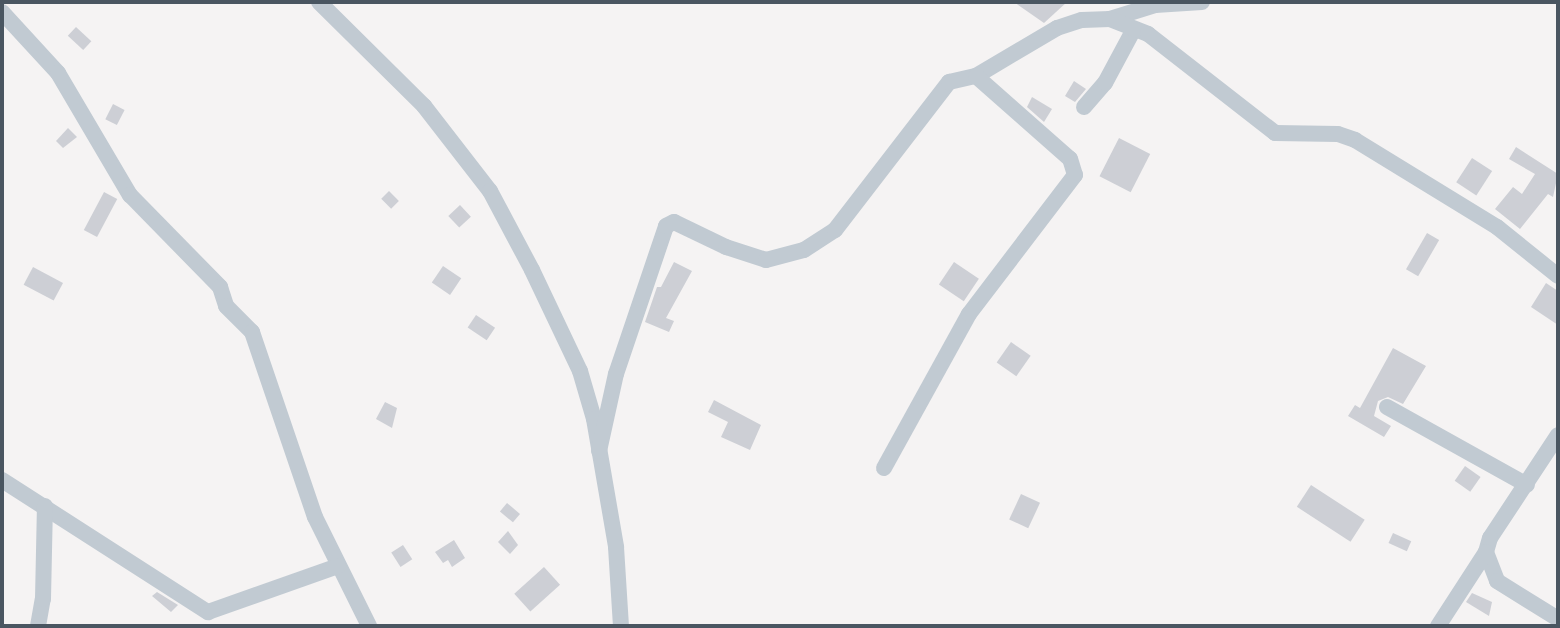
<!DOCTYPE html>
<html>
<head>
<meta charset="utf-8">
<style>
  body { margin:0 }
  #map { position:relative; width:1560px; height:628px; overflow:hidden; background:#f5f3f3; font-family:Lato,sans-serif }
  div>[style] { position:absolute }
  .building>* { inset:0; background:#cdcfd5; transform-origin:0 0 }
  .minor>* { height:16px; margin:-8px; padding:0 8px; transform-origin:8px; border-radius:8px; background:#c1cad2 }
  span { translate:-50% -50%; white-space:nowrap; text-align:center; line-height:1.15; -webkit-text-stroke:5px #fff; paint-order:stroke }
  .frame { position:absolute; inset:0; border:4px solid #4a5661; pointer-events:none }
</style>
</head>
<body>
<div id="map">
  <div class="building">
    <div style="clip-path:polygon(1014px 2px,1067px 2px,1044px 23px)"></div>
    <div style="left:76px;top:27px;width:21px;height:12px;rotate:43deg"></div>
    <div style="clip-path:polygon(1074px 81px,1086px 89px,1075px 102px,1065px 96px)"></div>
    <div style="clip-path:polygon(1032px 97px,1052px 109px,1044px 122px,1027px 107px)"></div>
    <div style="left:113px;top:104px;width:13px;height:17px;rotate:27deg"></div>
    <div style="clip-path:polygon(68px 128px,77px 137px,63px 148px,56px 141px)"></div>
    <div style="left:1119px;top:138px;width:35px;height:43px;rotate:27deg"></div>
    <div style="clip-path:polygon(1516px 147px,1558px 174px,1553px 197px,1548px 194px,1520px 229px,1495px 209px,1513px 187px,1522px 194px,1535px 174px,1509px 159px)"></div>
    <div style="left:1472px;top:158px;width:24px;height:29px;rotate:33deg"></div>
    <div style="left:389px;top:191px;width:14px;height:11px;rotate:45deg"></div>
    <div style="left:104px;top:192px;width:15px;height:43px;rotate:28deg"></div>
    <div style="left:460px;top:205px;width:16px;height:16px;rotate:47deg"></div>
    <div style="left:1427px;top:233px;width:14px;height:42px;rotate:30deg"></div>
    <div style="clip-path:polygon(674px 262px,692px 271px,666px 318px,674px 321px,669px 332px,645px 322px,657px 287px,661px 287px)"></div>
    <div style="left:954px;top:262px;width:30px;height:27px;rotate:34deg"></div>
    <div style="left:443px;top:266px;width:22px;height:20px;rotate:34deg"></div>
    <div style="left:33px;top:267px;width:34px;height:20px;rotate:28deg"></div>
    <div style="clip-path:polygon(1546px 283px,1558px 291px,1558px 325px,1531px 307px)"></div>
    <div style="left:476px;top:315px;width:23px;height:15px;rotate:34deg"></div>
    <div style="left:1011px;top:342px;width:24px;height:25px;rotate:35deg"></div>
    <div style="clip-path:polygon(1393px 348px,1426px 366px,1403px 404px,1388px 397px,1378px 401px,1374px 416px,1391px 426px,1384px 437px,1348px 416px,1355px 405px,1360px 408px)"></div>
    <div style="clip-path:polygon(714px 400px,761px 425px,750px 450px,721px 437px,728px 422px,708px 412px)"></div>
    <div style="clip-path:polygon(385px 402px,397px 408px,392px 428px,376px 419px)"></div>
    <div style="left:1465px;top:466px;width:19px;height:18px;rotate:35deg"></div>
    <div style="left:1311px;top:485px;width:64px;height:26px;rotate:33deg"></div>
    <div style="left:1021px;top:494px;width:21px;height:28px;rotate:25deg"></div>
    <div style="left:507px;top:503px;width:17px;height:11px;rotate:40deg"></div>
    <div style="clip-path:polygon(508px 531px,518px 545px,510px 554px,498px 542px)"></div>
    <div style="left:1393px;top:533px;width:20px;height:11px;rotate:24deg"></div>
    <div style="clip-path:polygon(454px 540px,465px 558px,452px 567px,448px 560px,443px 563px,435px 552px)"></div>
    <div style="left:403px;top:545px;width:17px;height:14px;rotate:57deg"></div>
    <div style="left:544px;top:567px;width:24px;height:40px;rotate:48deg"></div>
    <div style="clip-path:polygon(157px 592px,178px 605px,171px 612px,152px 596px)"></div>
    <div style="clip-path:polygon(1472px 593px,1492px 602px,1489px 616px,1466px 602px)"></div>
  </div>
  <div class="minor">
    <div style="left:319px;top:2px;width:148px;rotate:44.7deg"></div>
    <div style="left:424px;top:106px;width:108px;rotate:52.2deg"></div>
    <div style="left:490px;top:191px;width:89px;rotate:62deg"></div>
    <div style="left:532px;top:270px;width:112px;rotate:64.6deg"></div>
    <div style="left:580px;top:371px;width:50px;rotate:73.7deg"></div>
    <div style="left:594px;top:419px;width:130px;rotate:80.2deg"></div>
    <div style="left:616px;top:547px;width:79px;rotate:86.4deg"></div>
    <div style="left:2px;top:12px;width:83px;rotate:47.4deg"></div>
    <div style="left:58px;top:73px;width:142px;rotate:59.5deg"></div>
    <div style="left:130px;top:195px;width:129px;rotate:45.6deg"></div>
    <div style="left:220px;top:287px;width:20px;rotate:72deg"></div>
    <div style="left:226px;top:306px;width:37px;rotate:45deg"></div>
    <div style="left:252px;top:332px;width:195px;rotate:71.2deg"></div>
    <div style="left:315px;top:517px;width:122px;rotate:63.6deg"></div>
    <div style="left:1110px;top:19px;width:47px;rotate:-17.3deg"></div>
    <div style="left:1155px;top:5px;width:47px;rotate:-3.7deg"></div>
    <div style="left:1084px;top:107px;width:32px;rotate:-49deg"></div>
    <div style="left:1105px;top:83px;width:61px;rotate:-61.8deg"></div>
    <div style="left:1387px;top:407px;width:160px;rotate:29.1deg"></div>
    <div style="left:1558px;top:435px;width:123px;rotate:123.4deg"></div>
    <div style="left:1490px;top:538px;width:15px;rotate:106deg"></div>
    <div style="left:1486px;top:552px;width:31px;rotate:69deg"></div>
    <div style="left:1497px;top:581px;width:72px;rotate:31.9deg"></div>
    <div style="left:599px;top:451px;width:79px;rotate:-77.6deg"></div>
    <div style="left:616px;top:374px;width:156px;rotate:-71.3deg"></div>
    <div style="left:666px;top:226px;width:9px;rotate:-27deg"></div>
    <div style="left:674px;top:222px;width:58px;rotate:25.7deg"></div>
    <div style="left:726px;top:247px;width:42px;rotate:18deg"></div>
    <div style="left:766px;top:260px;width:39px;rotate:-15deg"></div>
    <div style="left:804px;top:250px;width:37px;rotate:-33deg"></div>
    <div style="left:835px;top:230px;width:187px;rotate:-52.4deg"></div>
    <div style="left:949px;top:82px;width:28px;rotate:-13deg"></div>
    <div style="left:976px;top:76px;width:94px;rotate:-30.7deg"></div>
    <div style="left:1057px;top:28px;width:26px;rotate:-18deg"></div>
    <div style="left:1082px;top:20px;width:28px;rotate:-2deg"></div>
    <div style="left:1110px;top:19px;width:41px;rotate:21.5deg"></div>
    <div style="left:1148px;top:34px;width:161px;rotate:37.9deg"></div>
    <div style="left:1275px;top:133px;width:63px;rotate:0.9deg"></div>
    <div style="left:1338px;top:134px;width:18px;rotate:19deg"></div>
    <div style="left:1355px;top:140px;width:167px;rotate:31.5deg"></div>
    <div style="left:1497px;top:227px;width:78px;rotate:38.8deg"></div>
    <div style="left:884px;top:468px;width:176px;rotate:-61.1deg"></div>
    <div style="left:969px;top:314px;width:175px;rotate:-52.7deg"></div>
    <div style="left:1075px;top:175px;width:17px;rotate:-107deg"></div>
    <div style="left:1070px;top:159px;width:125px;rotate:-138.6deg"></div>
    <div style="left:2px;top:480px;width:245px;rotate:32.7deg"></div>
    <div style="left:208px;top:612px;width:138px;rotate:-19.5deg"></div>
    <div style="left:38px;top:626px;width:27px;rotate:-80deg"></div>
    <div style="left:43px;top:599px;width:93px;rotate:-88.8deg"></div>
    <div style="left:1438px;top:626px;width:88px;rotate:-57deg"></div>
  </div>
  <div class="frame"></div>
</div>
</body>
</html>
